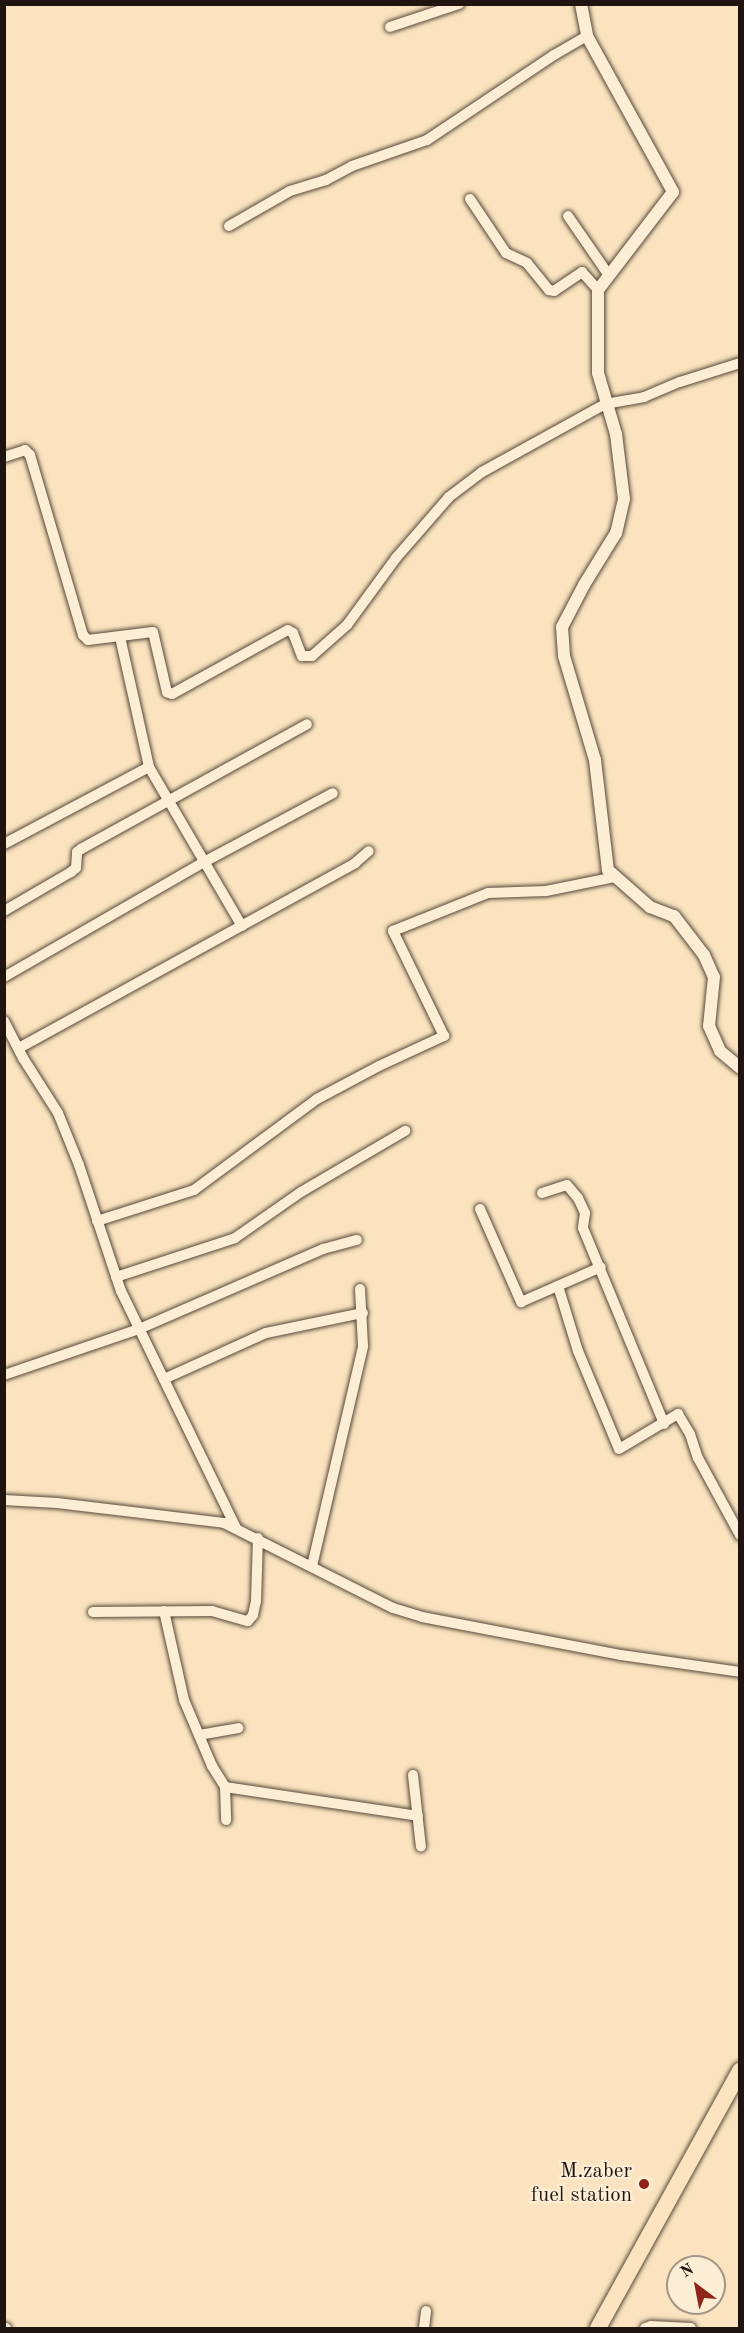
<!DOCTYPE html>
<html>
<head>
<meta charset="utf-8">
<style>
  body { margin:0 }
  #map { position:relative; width:744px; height:2333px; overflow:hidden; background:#fae3be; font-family:"Old Standard TT",serif }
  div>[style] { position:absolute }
  .roads { filter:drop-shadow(0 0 2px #56483b) drop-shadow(0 0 2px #56483b) }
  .minor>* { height:10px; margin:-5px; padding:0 5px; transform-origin:5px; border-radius:5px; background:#fcedd5 }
  .tertiary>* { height:12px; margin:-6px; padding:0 6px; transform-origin:6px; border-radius:6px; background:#fcedd5 }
  .primary>* { height:16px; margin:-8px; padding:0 8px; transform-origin:8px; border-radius:8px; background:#fae3be }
  .dots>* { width:16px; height:16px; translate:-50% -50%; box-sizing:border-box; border:3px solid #fcedd5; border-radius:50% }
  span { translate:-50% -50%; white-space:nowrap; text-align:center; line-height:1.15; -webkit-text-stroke:4.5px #fcedd5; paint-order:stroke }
  .poi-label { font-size:21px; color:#1f140f }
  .right { translate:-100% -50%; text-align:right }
  .frame { position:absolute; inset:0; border:6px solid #1f140f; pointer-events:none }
  .north { position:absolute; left:666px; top:2255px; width:60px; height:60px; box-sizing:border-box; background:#fcedd5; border:2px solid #a49686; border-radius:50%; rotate:328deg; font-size:16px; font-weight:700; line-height:24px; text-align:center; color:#1f140f }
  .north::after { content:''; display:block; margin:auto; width:21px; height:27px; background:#8f2418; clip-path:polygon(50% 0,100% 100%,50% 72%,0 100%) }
</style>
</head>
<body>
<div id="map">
  <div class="roads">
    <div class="minor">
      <div style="left:390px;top:27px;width:73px;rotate:-18.4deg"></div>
      <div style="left:470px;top:199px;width:65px;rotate:56.3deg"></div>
      <div style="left:506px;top:253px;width:23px;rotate:25deg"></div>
      <div style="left:527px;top:263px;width:35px;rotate:51deg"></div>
      <div style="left:549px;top:290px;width:5px;rotate:11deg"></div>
      <div style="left:554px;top:291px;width:34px;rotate:-34deg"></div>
      <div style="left:582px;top:272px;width:24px;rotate:48deg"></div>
      <div style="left:568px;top:216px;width:70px;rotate:55.4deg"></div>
      <div style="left:229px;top:226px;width:70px;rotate:-29.8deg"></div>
      <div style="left:290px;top:191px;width:38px;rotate:-17deg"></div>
      <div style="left:326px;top:180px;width:30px;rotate:-28deg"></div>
      <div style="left:352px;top:166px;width:79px;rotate:-19.1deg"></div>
      <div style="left:427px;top:140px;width:153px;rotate:-33.8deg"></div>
      <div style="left:554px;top:55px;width:38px;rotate:-30deg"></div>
      <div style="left:4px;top:457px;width:22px;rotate:-18deg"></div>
      <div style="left:25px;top:450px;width:7px;rotate:45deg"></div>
      <div style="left:30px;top:455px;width:188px;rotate:73.6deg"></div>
      <div style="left:83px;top:635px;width:7px;rotate:45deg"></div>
      <div style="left:88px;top:640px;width:65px;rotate:-7deg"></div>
      <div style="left:153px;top:632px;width:62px;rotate:76.9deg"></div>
      <div style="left:167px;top:692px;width:5px;rotate:22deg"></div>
      <div style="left:172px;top:694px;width:132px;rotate:-28.9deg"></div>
      <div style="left:288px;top:630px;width:6px;rotate:31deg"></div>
      <div style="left:293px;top:633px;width:25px;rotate:69deg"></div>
      <div style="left:302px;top:656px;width:10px"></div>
      <div style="left:312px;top:656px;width:47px;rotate:-41.5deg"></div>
      <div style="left:347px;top:625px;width:83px;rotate:-53.8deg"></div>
      <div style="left:396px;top:558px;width:81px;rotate:-49deg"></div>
      <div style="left:449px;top:497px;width:41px;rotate:-37.1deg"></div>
      <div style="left:482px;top:472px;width:141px;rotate:-28.9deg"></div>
      <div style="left:605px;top:404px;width:40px;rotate:-10deg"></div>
      <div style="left:644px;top:397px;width:39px;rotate:-23deg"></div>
      <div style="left:680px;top:382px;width:63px;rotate:-17.6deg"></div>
      <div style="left:120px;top:637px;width:133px;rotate:77.4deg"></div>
      <div style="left:149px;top:767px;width:184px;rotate:59.7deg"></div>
      <div style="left:4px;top:844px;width:164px;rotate:-28deg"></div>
      <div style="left:4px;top:911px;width:78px;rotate:-30.2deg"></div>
      <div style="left:71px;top:872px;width:6px;rotate:-39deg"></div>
      <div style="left:76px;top:868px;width:16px;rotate:-86deg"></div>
      <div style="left:77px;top:852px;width:5px;rotate:-37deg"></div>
      <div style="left:81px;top:849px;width:258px;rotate:-28.9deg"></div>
      <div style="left:4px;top:977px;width:231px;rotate:-29.9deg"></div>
      <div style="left:204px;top:862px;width:146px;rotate:-28.1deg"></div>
      <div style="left:4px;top:1021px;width:42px;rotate:62.8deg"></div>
      <div style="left:23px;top:1058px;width:65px;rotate:57.5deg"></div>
      <div style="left:58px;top:1113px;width:56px;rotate:68deg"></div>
      <div style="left:79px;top:1165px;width:133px;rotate:71.6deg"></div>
      <div style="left:121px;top:1291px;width:263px;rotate:64.1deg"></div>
      <div style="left:19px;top:1048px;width:384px;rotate:-28.8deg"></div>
      <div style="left:355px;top:863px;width:18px;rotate:-41deg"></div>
      <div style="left:542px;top:1193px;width:26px;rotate:-18deg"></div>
      <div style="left:567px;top:1185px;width:17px;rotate:50deg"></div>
      <div style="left:578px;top:1198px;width:17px;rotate:65deg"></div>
      <div style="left:585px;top:1213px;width:15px;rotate:98deg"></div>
      <div style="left:583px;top:1228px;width:212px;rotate:67.5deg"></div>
      <div style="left:480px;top:1209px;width:102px;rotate:66.2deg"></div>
      <div style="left:521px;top:1302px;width:87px;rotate:-23.6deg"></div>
      <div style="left:97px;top:1221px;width:102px;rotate:-17.7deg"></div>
      <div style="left:194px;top:1190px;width:153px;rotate:-36.5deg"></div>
      <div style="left:317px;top:1099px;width:70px;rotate:-28deg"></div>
      <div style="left:379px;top:1066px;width:72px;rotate:-24.8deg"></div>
      <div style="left:444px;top:1036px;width:117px;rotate:-115.9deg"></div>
      <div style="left:393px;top:931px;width:102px;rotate:-21.8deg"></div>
      <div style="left:488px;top:893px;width:58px;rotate:-2deg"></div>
      <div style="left:546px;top:891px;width:70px;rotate:-11.5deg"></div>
      <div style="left:116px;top:1277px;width:125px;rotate:-18.1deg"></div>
      <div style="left:235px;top:1238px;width:80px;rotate:-34.9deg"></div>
      <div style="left:301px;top:1192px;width:121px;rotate:-30.4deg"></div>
      <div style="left:558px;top:1286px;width:68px;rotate:72.9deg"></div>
      <div style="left:578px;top:1351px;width:106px;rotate:67.3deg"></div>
      <div style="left:619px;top:1449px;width:69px;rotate:-30.7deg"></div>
      <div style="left:678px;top:1414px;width:23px;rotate:59deg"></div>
      <div style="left:690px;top:1434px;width:25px;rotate:72deg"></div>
      <div style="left:698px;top:1458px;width:88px;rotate:61.4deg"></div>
      <div style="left:4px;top:1375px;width:143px;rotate:-18.8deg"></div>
      <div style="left:139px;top:1329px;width:201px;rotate:-23.5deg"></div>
      <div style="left:323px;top:1249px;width:35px;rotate:-15deg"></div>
      <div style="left:164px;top:1379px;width:112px;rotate:-24.3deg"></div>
      <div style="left:266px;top:1333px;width:99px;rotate:-11.7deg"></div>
      <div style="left:4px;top:1500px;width:53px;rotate:3.2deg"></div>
      <div style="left:57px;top:1503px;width:168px;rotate:6.8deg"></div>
      <div style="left:224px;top:1523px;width:189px;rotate:26.7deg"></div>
      <div style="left:393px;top:1608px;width:30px;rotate:17deg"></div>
      <div style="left:422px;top:1617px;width:203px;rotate:10.8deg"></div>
      <div style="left:621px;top:1655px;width:120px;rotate:8.1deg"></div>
      <div style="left:312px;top:1566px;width:226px;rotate:-76.9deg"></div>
      <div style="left:363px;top:1346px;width:57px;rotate:-93deg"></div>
      <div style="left:164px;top:1611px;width:91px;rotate:77.3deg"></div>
      <div style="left:184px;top:1700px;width:72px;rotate:67deg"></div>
      <div style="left:212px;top:1766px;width:25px;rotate:58deg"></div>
      <div style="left:225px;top:1787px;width:33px;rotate:88deg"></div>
      <div style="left:93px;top:1612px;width:119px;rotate:-0.5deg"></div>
      <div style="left:212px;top:1611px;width:37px;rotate:16deg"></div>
      <div style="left:248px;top:1621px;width:8px;rotate:-50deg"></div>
      <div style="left:253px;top:1615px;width:14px;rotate:-78deg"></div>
      <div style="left:256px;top:1601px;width:63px;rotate:-88.2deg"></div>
      <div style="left:199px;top:1735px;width:40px;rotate:-10deg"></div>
      <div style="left:413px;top:1775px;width:72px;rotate:83.7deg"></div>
      <div style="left:225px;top:1787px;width:195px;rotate:8.5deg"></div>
      <div style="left:4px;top:2328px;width:2px"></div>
      <div style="left:424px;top:2328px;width:17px;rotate:-83deg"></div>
      <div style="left:645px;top:2328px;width:6px;rotate:-18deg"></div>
      <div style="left:651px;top:2326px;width:40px;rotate:2.9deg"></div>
    </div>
    <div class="tertiary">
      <div style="left:581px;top:4px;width:33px;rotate:79deg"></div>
      <div style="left:587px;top:36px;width:178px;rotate:61.1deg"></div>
      <div style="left:673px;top:192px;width:123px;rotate:127.4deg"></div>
      <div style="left:598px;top:290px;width:83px;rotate:90deg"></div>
      <div style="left:598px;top:373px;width:64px;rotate:73.6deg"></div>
      <div style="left:616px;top:434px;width:65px;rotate:83deg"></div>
      <div style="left:624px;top:499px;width:35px;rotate:103deg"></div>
      <div style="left:616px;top:533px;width:61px;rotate:121.6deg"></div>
      <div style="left:584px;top:585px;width:47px;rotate:117.6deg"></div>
      <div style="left:562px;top:627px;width:29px;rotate:86deg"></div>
      <div style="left:564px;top:656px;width:109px;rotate:73.4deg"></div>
      <div style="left:595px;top:760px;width:111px;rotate:83.3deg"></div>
      <div style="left:608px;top:870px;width:56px;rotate:41.4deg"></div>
      <div style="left:650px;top:907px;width:26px;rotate:21deg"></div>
      <div style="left:674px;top:916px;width:49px;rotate:52.4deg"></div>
      <div style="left:704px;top:955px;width:24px;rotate:66deg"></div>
      <div style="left:714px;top:977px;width:49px;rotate:95.8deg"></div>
      <div style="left:709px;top:1026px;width:27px;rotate:66deg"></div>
      <div style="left:720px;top:1051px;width:26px;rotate:40deg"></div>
    </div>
    <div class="primary">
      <div style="left:598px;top:2328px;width:294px;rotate:-61.1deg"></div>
    </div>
  </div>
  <div class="dots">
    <div style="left:644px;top:2184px;background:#8f2418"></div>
  </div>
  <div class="poi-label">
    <span class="right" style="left:632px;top:2184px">M.zaber<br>fuel station</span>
  </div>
  <div class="frame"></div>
  <div class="north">N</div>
</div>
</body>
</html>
